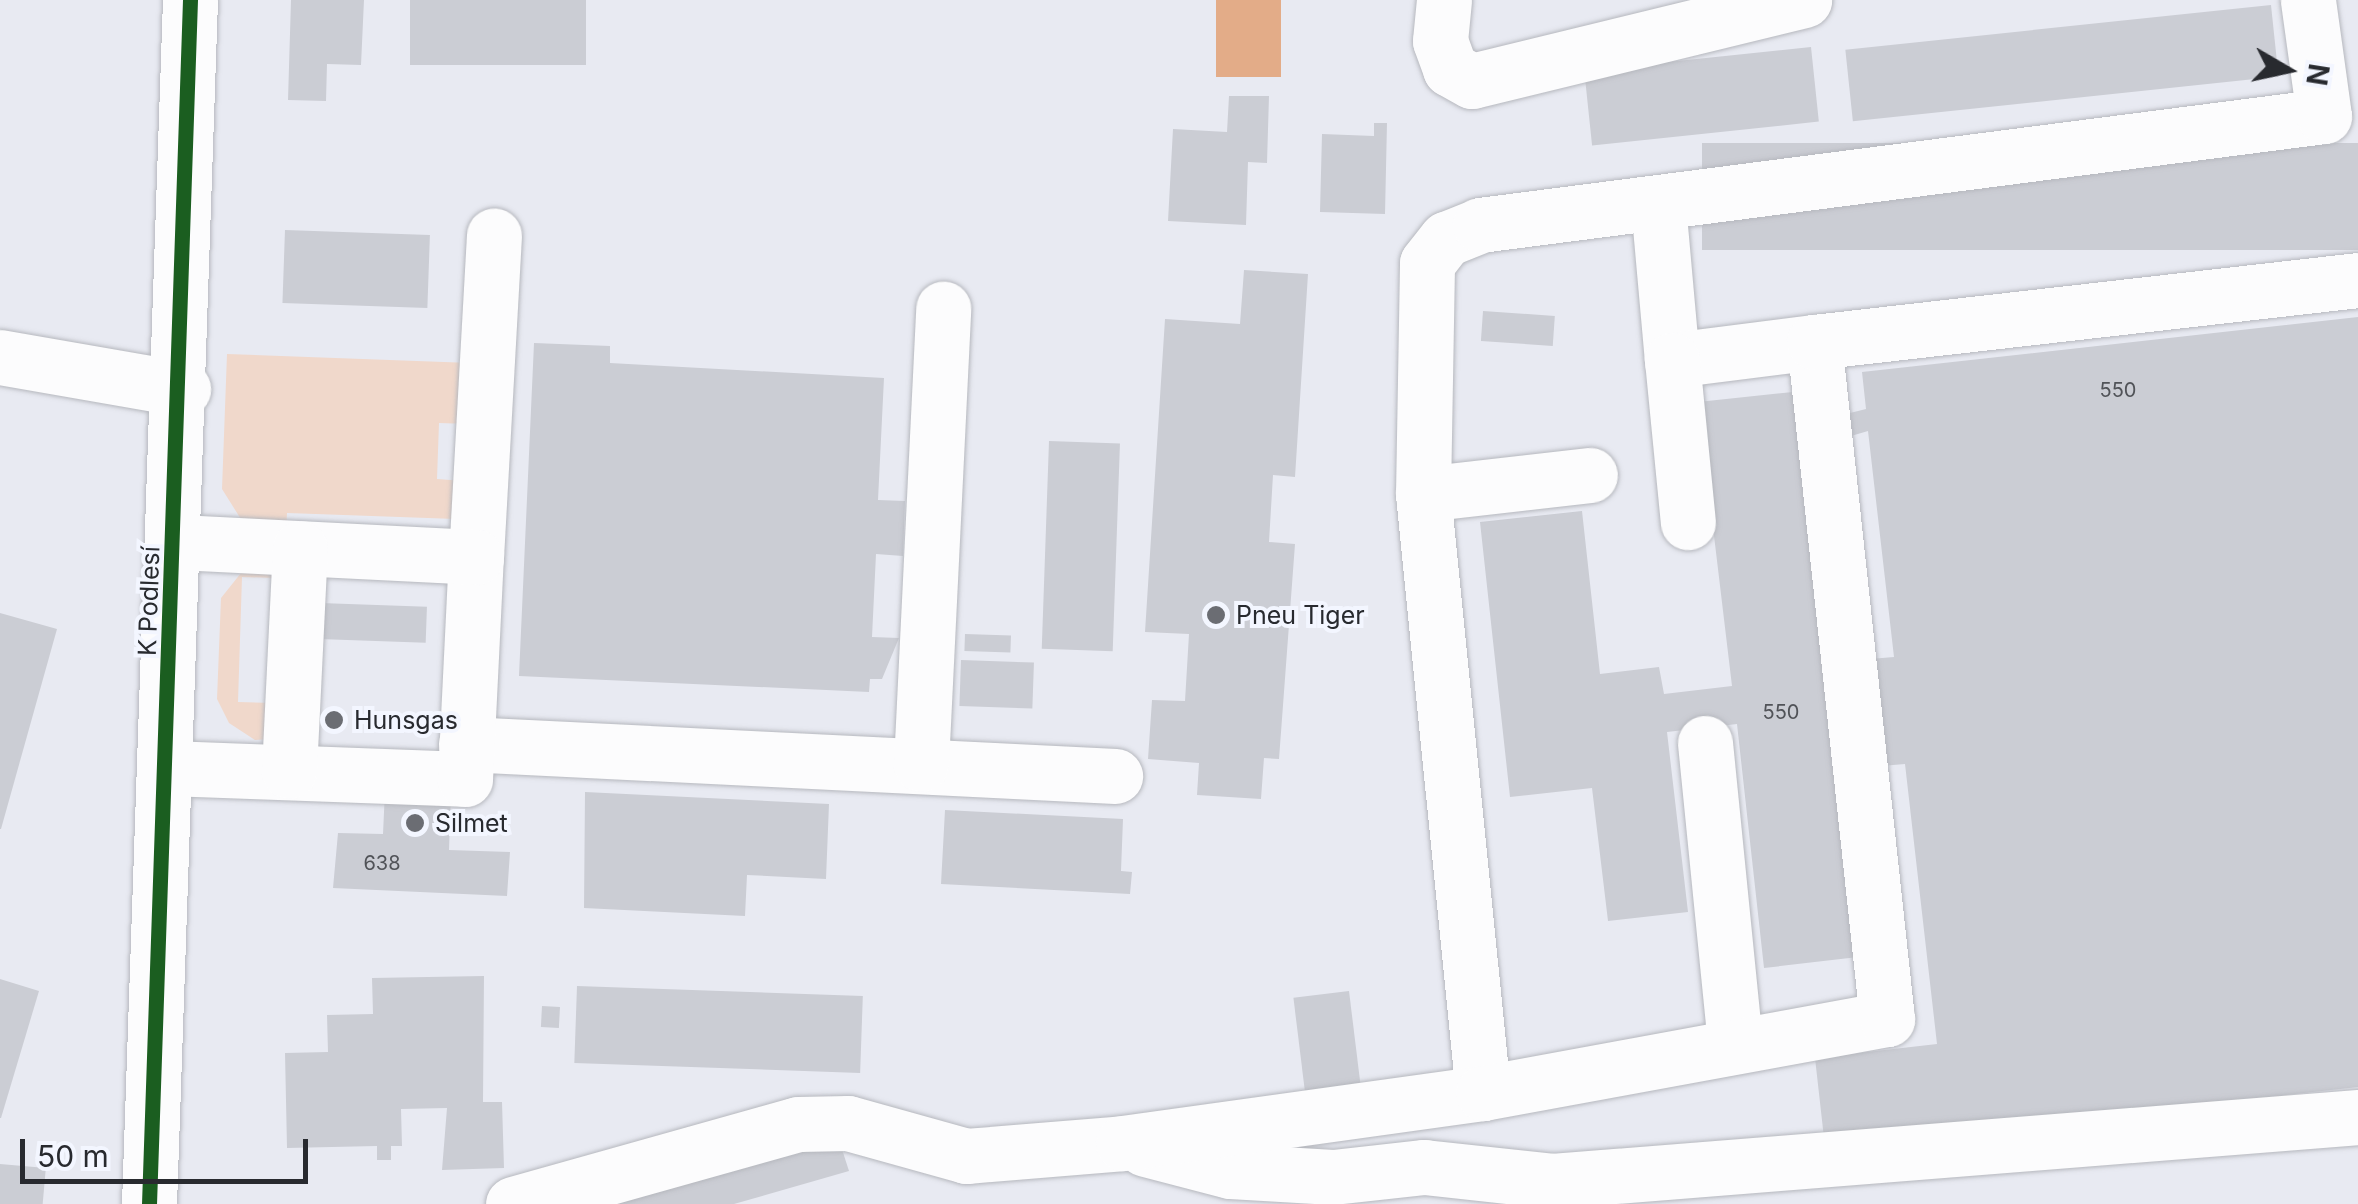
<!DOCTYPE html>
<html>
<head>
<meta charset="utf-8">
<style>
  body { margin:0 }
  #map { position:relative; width:2358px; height:1204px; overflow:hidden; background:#e8eaf2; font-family:Inter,sans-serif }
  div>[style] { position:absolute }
  .green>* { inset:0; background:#f0d8cb }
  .water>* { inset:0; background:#e3ac88; transform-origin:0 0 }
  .building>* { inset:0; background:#cbcdd4; transform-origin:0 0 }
  .roads { filter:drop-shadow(0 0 2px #b6b8be) drop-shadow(0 0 2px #b6b8be) }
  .minor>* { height:55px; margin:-27.5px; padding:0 27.5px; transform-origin:27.5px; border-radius:27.5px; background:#fcfcfd }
  .cycleway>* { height:15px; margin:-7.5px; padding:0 7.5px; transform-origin:7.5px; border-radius:7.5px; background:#1b5e20 }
  .dots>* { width:28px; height:28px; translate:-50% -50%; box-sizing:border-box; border:5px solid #f3f6ff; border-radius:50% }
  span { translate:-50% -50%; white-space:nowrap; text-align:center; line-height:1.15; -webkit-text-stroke:8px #f3f6ff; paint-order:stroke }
  .number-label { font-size:20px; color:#515358 }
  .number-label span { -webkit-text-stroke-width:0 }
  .street-label { font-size:25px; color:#282a2f }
  .poi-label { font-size:25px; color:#282a2f }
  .left { translate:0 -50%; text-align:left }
  .north { position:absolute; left:2238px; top:20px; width:100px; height:100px; -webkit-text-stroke:8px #f3f6ff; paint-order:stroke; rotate:99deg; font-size:28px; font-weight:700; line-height:40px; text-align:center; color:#282a2f }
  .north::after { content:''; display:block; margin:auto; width:35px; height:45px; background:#282a2f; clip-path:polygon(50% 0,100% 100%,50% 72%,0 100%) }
  .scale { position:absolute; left:20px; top:1139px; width:288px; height:45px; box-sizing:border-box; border:5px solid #282a2f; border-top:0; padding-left:12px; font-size:30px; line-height:35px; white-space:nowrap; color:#282a2f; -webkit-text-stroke:8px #f3f6ff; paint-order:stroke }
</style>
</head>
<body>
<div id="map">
  <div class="green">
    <div style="clip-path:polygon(227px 354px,471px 363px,469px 424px,439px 423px,437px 479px,464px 481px,456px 519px,287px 513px,286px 532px,244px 524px,222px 489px)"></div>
    <div style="clip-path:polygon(271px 564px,276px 578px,242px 577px,238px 702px,272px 703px,270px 739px,255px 740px,229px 723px,217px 699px,221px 598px,245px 568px)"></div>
  </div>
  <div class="water">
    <div style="left:1216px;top:0;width:65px;height:77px"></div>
  </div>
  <div class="building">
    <div style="clip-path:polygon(291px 0,364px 0,361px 65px,327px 64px,326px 101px,288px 100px)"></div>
    <div style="left:410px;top:0;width:176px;height:65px"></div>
    <div style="left:2271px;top:5px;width:72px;height:428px;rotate:84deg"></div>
    <div style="left:1811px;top:47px;width:75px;height:228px;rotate:84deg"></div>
    <div style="clip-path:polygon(1229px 96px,1269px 96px,1267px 163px,1248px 162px,1246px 225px,1168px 221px,1173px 129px,1227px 132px)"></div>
    <div style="clip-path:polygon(1374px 123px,1387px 123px,1385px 214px,1320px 212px,1322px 134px,1374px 136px)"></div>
    <div style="left:2358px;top:143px;width:107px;height:656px;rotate:90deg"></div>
    <div style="left:285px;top:230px;width:145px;height:73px;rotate:2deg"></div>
    <div style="clip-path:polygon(1244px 270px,1308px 274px,1295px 477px,1273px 475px,1269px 542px,1295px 544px,1279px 759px,1264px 758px,1261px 799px,1197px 795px,1199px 763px,1148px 759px,1152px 700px,1185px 701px,1189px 634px,1145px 632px,1165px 319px,1240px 324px)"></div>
    <div style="left:1483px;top:311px;width:72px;height:30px;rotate:4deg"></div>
    <div style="clip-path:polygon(evenodd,2358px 317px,2358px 1087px,1825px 1147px,1815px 1058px,1937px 1044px,1905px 764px,1881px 766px,1858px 957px,1764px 968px,1737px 724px,1667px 732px,1688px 912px,1608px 921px,1592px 788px,1510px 797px,1480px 522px,1582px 511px,1600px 674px,1659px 667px,1664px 694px,1732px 686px,1698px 402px,1793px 392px,1798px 426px,1866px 409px,1862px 372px,2358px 317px,1868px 431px,1894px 657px,1870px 659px,1800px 451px,1868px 431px)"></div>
    <div style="clip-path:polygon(534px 343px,610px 346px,610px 363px,884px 378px,878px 500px,905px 501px,903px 556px,876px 554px,872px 637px,899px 638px,882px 679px,870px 679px,869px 692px,519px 676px)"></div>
    <div style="left:1049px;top:441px;width:71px;height:208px;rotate:2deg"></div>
    <div style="left:320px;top:603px;width:107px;height:36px;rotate:2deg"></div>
    <div style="clip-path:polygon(0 613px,57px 629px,1px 829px,0 829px)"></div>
    <div style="left:965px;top:634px;width:46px;height:17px;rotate:2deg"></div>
    <div style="left:961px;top:660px;width:73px;height:46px;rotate:2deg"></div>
    <div style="clip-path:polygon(385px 790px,451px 792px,449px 850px,510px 852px,507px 896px,333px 888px,338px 833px,383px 834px)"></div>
    <div style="clip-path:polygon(585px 792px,829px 804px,826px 879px,747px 875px,745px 916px,584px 908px)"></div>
    <div style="clip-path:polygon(945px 810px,1123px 819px,1121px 871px,1132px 872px,1130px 894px,941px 884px)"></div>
    <div style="clip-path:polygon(484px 976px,483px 1102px,502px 1102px,504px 1168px,442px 1170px,447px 1108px,401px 1109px,402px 1146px,391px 1146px,391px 1160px,377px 1160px,377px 1146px,287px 1148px,285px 1053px,328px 1052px,327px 1015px,373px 1014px,372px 978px)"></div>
    <div style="clip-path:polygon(0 979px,39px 991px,1px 1118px,0 1118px)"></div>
    <div style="left:577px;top:986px;width:286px;height:77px;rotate:2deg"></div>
    <div style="left:1349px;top:991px;width:96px;height:56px;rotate:83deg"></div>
    <div style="left:542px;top:1006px;width:18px;height:21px;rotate:3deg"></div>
    <div style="clip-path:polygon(838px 1137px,849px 1171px,734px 1204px,616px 1204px)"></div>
    <div style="left:0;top:1164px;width:46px;height:40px;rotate:5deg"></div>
  </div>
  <div class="roads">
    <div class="minor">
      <div style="left:1444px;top:0;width:41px;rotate:95.6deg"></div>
      <div style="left:1440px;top:41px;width:30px;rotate:70deg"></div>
      <div style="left:1450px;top:69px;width:25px;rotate:29deg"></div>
      <div style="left:1472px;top:81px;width:342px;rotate:-13.7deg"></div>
      <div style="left:1658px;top:204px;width:157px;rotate:84.9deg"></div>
      <div style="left:1672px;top:360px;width:143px;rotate:-7.2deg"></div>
      <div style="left:0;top:357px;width:186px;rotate:9.9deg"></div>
      <div style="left:1672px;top:360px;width:163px;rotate:84.4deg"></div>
      <div style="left:1423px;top:494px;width:168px;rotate:-6.5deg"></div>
      <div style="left:476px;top:557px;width:322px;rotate:-86.8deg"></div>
      <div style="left:1705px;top:743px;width:301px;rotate:84.3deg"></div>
      <div style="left:466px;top:744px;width:650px;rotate:2.82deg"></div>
      <div style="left:921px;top:764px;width:456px;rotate:-87.2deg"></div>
      <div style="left:168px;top:768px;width:297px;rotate:2.1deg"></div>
      <div style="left:465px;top:779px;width:222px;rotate:-87.2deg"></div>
      <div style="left:476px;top:557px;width:300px;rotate:-177.1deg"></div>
      <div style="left:289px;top:771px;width:223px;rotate:-87.2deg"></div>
      <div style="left:1483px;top:1093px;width:602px;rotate:-95.72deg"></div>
      <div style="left:1423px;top:494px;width:231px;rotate:-89deg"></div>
      <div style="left:1427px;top:263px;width:31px;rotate:-52deg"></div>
      <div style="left:1446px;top:239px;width:37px;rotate:-22deg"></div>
      <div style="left:1480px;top:225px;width:851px;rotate:-7.36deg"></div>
      <div style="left:2324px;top:116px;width:117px;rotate:-97.9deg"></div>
      <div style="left:1145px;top:1149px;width:88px;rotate:14.5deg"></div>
      <div style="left:1230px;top:1171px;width:103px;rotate:3.3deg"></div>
      <div style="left:1333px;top:1177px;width:92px;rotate:-6.3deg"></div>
      <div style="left:1424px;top:1167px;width:129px;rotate:6.2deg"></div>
      <div style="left:1552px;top:1181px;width:809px;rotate:-4.54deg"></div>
      <div style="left:149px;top:1204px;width:1205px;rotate:-88.05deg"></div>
      <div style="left:513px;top:1204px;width:296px;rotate:-15.7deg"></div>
      <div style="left:798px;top:1124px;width:50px;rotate:-1.1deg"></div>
      <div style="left:848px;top:1123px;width:123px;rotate:15.6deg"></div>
      <div style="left:966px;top:1156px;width:158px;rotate:-4.7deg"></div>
      <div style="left:1123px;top:1143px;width:363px;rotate:-7.9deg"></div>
      <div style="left:1483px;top:1093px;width:411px;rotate:-10.4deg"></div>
      <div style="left:1887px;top:1019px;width:681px;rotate:-96.15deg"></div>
      <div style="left:1814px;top:342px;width:548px;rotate:-6.5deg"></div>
    </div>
  </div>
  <div class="cycleway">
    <div style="left:149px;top:1204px;width:1205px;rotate:-88.05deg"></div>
  </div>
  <div class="dots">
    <div style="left:1216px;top:615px;background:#6b6d73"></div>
    <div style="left:334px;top:720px;background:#6b6d73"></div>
    <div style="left:415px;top:823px;background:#6b6d73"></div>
  </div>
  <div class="number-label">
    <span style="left:2118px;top:390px">550</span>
    <span style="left:1781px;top:712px">550</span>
    <span style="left:382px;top:863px">638</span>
  </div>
  <div class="street-label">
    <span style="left:149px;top:601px;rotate:-88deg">K Podlesí</span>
  </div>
  <div class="poi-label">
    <span class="left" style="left:1236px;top:615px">Pneu Tiger</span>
    <span class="left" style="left:354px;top:720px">Hunsgas</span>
    <span class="left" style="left:435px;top:823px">Silmet</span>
  </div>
  <div class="north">N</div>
  <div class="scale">50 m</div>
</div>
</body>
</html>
